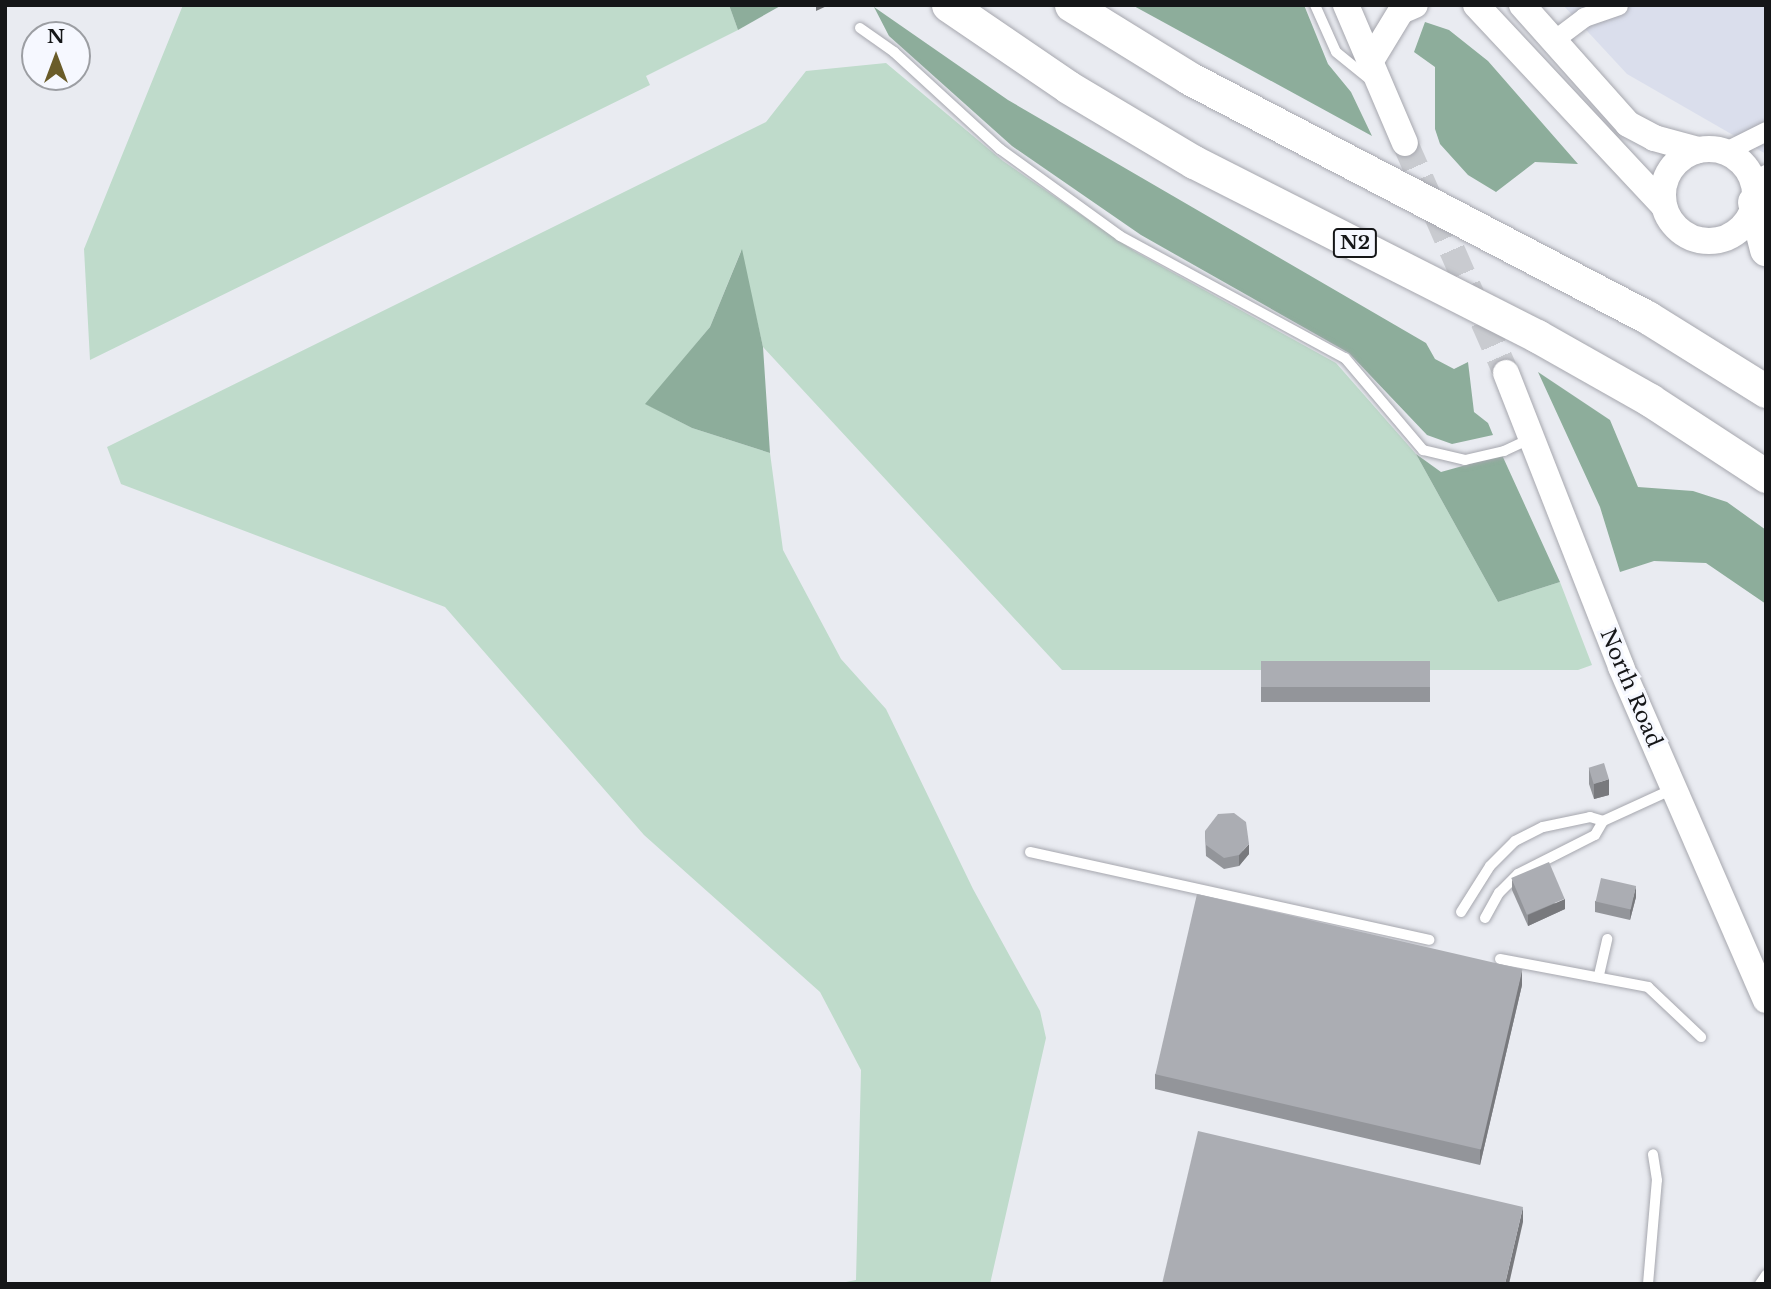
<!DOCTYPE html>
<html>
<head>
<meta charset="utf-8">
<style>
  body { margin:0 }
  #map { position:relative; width:1771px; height:1289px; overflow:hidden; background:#e9ebf1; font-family:"Libre Baskerville",serif }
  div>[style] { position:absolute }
  .built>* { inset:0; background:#dadeec }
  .green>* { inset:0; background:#bfdbcb }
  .forest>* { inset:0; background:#8dad9b }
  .secondary-tunnel>* { height:26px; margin-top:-13px; transform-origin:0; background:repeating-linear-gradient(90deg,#c9cbd0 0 26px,transparent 0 39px) }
  .roads { filter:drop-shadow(0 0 2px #a6a7ae) drop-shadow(0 0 2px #a6a7ae) }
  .lane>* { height:10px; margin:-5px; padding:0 5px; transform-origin:5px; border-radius:5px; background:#fff }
  .street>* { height:19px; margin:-9.5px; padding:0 9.5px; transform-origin:9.5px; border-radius:9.5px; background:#fff }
  .secondary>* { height:26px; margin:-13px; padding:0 13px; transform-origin:13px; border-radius:13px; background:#fff }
  .secondary>.ring { margin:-13px; padding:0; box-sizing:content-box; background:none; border:26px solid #fff; border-radius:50% }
  .highway>* { height:33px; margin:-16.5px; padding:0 16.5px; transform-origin:16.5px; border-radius:16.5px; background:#fff }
  .wall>* { inset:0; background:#93959a; transform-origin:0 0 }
  .shaded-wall>* { inset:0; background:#78797d }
  .building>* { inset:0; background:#abadb3; transform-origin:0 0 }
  span { translate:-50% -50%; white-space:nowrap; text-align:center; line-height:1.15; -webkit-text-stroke:6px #f6f8ff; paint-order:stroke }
  .shield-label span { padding:2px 5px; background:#f6f8ff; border:2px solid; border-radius:5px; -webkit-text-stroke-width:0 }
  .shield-label { font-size:19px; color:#151618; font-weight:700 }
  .street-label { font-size:21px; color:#151618 }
  .frame { position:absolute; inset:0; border:7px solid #151618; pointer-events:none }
  .north { position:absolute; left:21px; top:21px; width:70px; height:70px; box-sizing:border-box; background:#f6f8ff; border:2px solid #9c9ea3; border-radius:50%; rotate:0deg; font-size:19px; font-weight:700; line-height:28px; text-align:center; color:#151618 }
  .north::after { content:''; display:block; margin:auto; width:24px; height:32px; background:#6a5c29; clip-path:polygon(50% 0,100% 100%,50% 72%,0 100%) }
</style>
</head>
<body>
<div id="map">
  <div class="built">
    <div style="clip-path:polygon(1563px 5px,1766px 5px,1766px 154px,1627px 74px)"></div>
  </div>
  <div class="green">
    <div style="clip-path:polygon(183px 5px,729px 5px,738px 30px,646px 76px,650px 85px,90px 360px,84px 249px)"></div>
    <div style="clip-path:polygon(886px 63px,1003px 161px,1134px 251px,1336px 363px,1416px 454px,1498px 602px,1560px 582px,1592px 665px,1578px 670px,1062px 670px,763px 347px,741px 251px,710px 327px,646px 404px,692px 428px,770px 453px,783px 550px,841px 659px,886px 709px,973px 889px,1040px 1011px,1046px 1038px,990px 1284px,836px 1284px,856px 1280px,861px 1070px,820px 992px,644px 835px,445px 607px,121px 484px,107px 447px,766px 122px,806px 71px)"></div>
  </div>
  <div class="forest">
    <div style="clip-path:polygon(729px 5px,782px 5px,738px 30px)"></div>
    <div style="clip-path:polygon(1132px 5px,1304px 5px,1328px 64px,1351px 92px,1372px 136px)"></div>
    <div style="clip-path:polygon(874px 7px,1008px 100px,1426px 343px,1435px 359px,1454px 369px,1468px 362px,1474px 412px,1488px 423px,1493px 435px,1452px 444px,1427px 435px,1349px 353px,1141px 235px,1012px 146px,889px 36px)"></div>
    <div style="clip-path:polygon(1425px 22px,1449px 30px,1488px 61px,1578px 164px,1535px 162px,1496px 192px,1468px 175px,1440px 144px,1435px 129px,1435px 67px,1414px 52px)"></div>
    <div style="clip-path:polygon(742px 249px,763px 347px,770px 453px,692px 428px,645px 404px,710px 327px)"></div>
    <div style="clip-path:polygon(1538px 372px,1610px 420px,1638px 487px,1693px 491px,1727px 502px,1766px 530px,1766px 604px,1706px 563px,1654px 561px,1620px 572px,1600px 507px)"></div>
    <div style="clip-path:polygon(1416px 454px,1441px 472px,1502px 455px,1560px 582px,1498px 602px)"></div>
  </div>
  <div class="secondary-tunnel">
    <div style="left:1405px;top:143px;width:251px;rotate:66.3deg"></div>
  </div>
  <div class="roads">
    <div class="lane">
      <div style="left:1315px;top:5px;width:51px;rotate:65.9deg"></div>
      <div style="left:1336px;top:52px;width:41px;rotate:39.1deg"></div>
      <div style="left:860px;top:28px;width:42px;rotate:35.2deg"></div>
      <div style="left:894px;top:52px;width:144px;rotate:42.5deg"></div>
      <div style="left:1000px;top:149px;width:148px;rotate:35.9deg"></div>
      <div style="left:1120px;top:236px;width:256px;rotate:28.5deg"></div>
      <div style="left:1345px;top:358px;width:121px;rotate:49.7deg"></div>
      <div style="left:1423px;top:450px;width:43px;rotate:13.4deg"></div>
      <div style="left:1465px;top:460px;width:40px;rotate:-13deg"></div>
      <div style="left:1504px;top:451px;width:29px;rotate:-25deg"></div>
      <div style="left:1030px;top:852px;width:409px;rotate:12.4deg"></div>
      <div style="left:1461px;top:912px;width:54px;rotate:-57.8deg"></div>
      <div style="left:1490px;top:866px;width:35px;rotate:-45deg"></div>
      <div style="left:1515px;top:841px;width:31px;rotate:-27deg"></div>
      <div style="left:1543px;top:827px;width:48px;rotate:-12deg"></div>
      <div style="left:1590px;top:817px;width:14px;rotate:17deg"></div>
      <div style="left:1485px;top:918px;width:29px;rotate:-61deg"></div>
      <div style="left:1499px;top:893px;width:27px;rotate:-45deg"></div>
      <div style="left:1518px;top:874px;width:86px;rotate:-26.9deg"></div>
      <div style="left:1595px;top:835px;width:16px;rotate:-60deg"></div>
      <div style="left:1603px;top:821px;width:77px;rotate:-24.6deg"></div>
      <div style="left:1500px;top:959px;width:151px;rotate:10.7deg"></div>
      <div style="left:1648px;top:987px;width:73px;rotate:43.3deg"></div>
      <div style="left:1599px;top:975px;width:37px;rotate:-77deg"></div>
      <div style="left:1648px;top:1284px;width:104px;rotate:-85.1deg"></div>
      <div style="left:1657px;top:1180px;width:26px;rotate:-99deg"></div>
      <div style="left:1760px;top:1284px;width:11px;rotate:-56deg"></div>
    </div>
    <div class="street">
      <div style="left:1555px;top:39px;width:36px;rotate:-37deg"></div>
      <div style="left:1584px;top:17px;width:36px;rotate:-19deg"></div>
      <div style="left:1724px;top:152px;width:47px;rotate:-26.6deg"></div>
      <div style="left:1753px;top:182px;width:15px;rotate:-32deg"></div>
    </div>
    <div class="secondary">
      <div style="left:1346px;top:5px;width:150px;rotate:66.9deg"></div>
      <div style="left:1476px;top:5px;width:275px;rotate:46.9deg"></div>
      <div style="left:1522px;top:5px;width:159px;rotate:48.3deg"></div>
      <div style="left:1628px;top:124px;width:30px;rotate:28deg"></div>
      <div style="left:1654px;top:138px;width:46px;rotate:15.3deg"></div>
      <div style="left:1370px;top:62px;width:60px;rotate:-58.7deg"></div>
      <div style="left:1401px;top:11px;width:15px;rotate:-23deg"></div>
      <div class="ring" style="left:1663px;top:149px;width:66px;height:66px"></div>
      <div style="left:1506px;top:373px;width:316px;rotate:68.6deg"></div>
      <div style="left:1621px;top:667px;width:363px;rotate:66.5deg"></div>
    </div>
    <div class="highway">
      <div style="left:948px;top:5px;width:145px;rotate:34.3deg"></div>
      <div style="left:1068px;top:87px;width:147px;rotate:30.8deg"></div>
      <div style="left:1194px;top:162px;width:385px;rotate:26.9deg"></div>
      <div style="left:1537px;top:336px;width:130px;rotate:29.5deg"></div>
      <div style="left:1650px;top:400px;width:139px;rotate:33.2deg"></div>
      <div style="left:1071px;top:5px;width:139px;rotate:31.7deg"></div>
      <div style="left:1189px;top:78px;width:517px;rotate:27.56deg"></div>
      <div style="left:1647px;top:317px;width:140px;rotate:31.9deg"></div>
      <div style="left:1754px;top:202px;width:49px;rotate:75.7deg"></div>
    </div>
  </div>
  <div class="wall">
    <div style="left:1261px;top:661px;width:169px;height:41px"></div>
    <div style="clip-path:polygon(1589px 768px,1609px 795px,1594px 799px,1589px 784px)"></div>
    <div style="clip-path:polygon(1205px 831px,1249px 854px,1239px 866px,1224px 869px,1206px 856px)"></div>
    <div style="clip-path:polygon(1512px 880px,1565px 909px,1528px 926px,1512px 890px)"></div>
    <div style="clip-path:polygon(1636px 897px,1630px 920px,1595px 912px,1595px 901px)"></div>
    <div style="clip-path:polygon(1522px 985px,1480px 1165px,1155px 1089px,1155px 1074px)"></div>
  </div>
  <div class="shaded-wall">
    <div style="clip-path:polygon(816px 5px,829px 5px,816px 11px)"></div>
    <div style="clip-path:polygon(1609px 779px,1609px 795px,1594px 799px,1594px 784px)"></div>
    <div style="clip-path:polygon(1249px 844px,1249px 854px,1239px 866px,1239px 855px)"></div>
    <div style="clip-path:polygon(1636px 886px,1636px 897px,1630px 920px,1630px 910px)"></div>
    <div style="clip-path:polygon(1565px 899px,1565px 909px,1528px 926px,1528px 915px)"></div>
    <div style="clip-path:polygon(1522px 969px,1522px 985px,1480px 1165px,1480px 1149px)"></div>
    <div style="clip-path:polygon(1523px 1207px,1523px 1222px,1509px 1284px,1505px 1284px)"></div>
  </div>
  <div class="building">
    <div style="left:1261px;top:661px;width:169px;height:26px"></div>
    <div style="left:1604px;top:763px;width:17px;height:16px;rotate:73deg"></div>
    <div style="clip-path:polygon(1234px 813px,1246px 822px,1249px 844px,1239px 855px,1224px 858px,1206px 845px,1205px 831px,1218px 814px)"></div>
    <div style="left:1549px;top:862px;width:40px;height:41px;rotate:67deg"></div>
    <div style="left:1601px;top:878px;width:36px;height:24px;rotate:13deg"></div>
    <div style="left:1197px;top:894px;width:334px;height:185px;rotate:13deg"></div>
    <div style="clip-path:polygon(1198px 1131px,1523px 1207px,1505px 1284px,1162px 1284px)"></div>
  </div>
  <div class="shield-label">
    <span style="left:1355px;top:243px">N2</span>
  </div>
  <div class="street-label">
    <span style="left:1631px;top:688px;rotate:67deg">North Road</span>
  </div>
  <div class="frame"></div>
  <div class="north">N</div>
</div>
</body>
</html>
